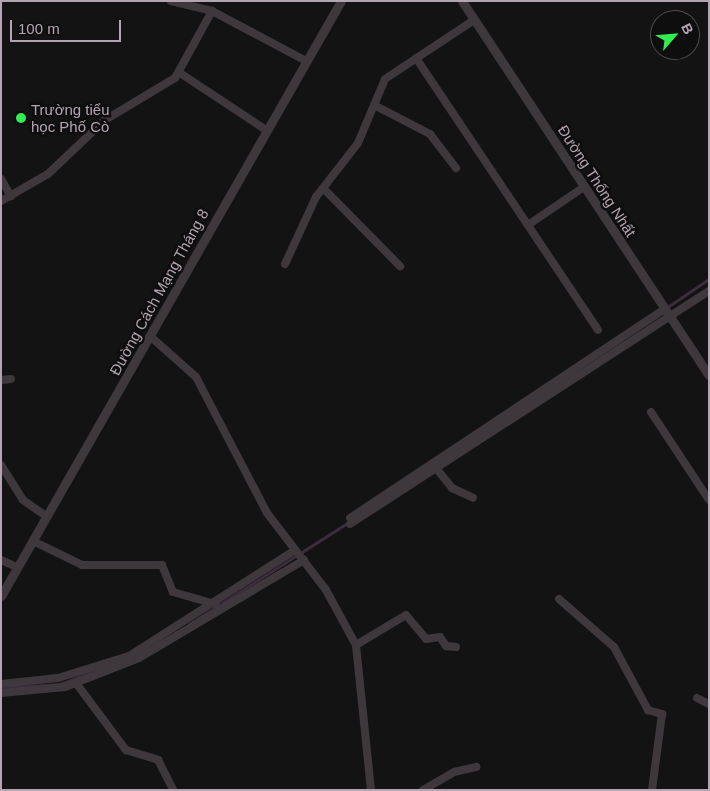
<!DOCTYPE html>
<html>
<head>
<meta charset="utf-8">
<style>
  body { margin:0 }
  #map { position:relative; width:710px; height:791px; overflow:hidden; background:#141313; font-family:Helvetica,sans-serif }
  div>[style] { position:absolute }
  .stream>* { height:2.5px; margin:-1.25px; padding:0 1.25px; transform-origin:1.25px; border-radius:1.25px; background:#3c2c3d }
  .minor>* { height:8px; margin:-4px; padding:0 4px; transform-origin:4px; border-radius:4px; background:#3e383c }
  .tertiary>* { height:9px; margin:-4.5px; padding:0 4.5px; transform-origin:4.5px; border-radius:4.5px; background:#3e383c }
  .dots>* { width:14px; height:14px; translate:-50% -50%; box-sizing:border-box; border:2px solid #0f0e0e; border-radius:50% }
  span { translate:-50% -50%; white-space:nowrap; text-align:center; line-height:1.15; -webkit-text-stroke:5px #0f0e0e; paint-order:stroke }
  .poi-label { font-size:15px; color:#b4a4b1 }
  .left { translate:0 -50%; text-align:left }
  .street-label { font-size:15px; color:#b4a4b1 }
  .frame { position:absolute; inset:0; border:2px solid #b4a4b1; pointer-events:none }
  .north { position:absolute; left:650px; top:10px; width:50px; height:50px; box-sizing:border-box; background:#0f0e0e; border:1px solid #514a4f; border-radius:50%; rotate:63deg; font-size:14px; font-weight:700; line-height:20px; text-align:center; color:#b4a4b1 }
  .north::after { content:''; display:block; margin:auto; width:18px; height:22px; background:#32ed50; clip-path:polygon(50% 0,100% 100%,50% 72%,0 100%) }
  .scale { position:absolute; left:10px; top:20px; width:111px; height:22px; box-sizing:border-box; border:2px solid #b4a4b1; border-top:0; padding-left:6px; font-size:15px; line-height:18px; white-space:nowrap; color:#b4a4b1; -webkit-text-stroke:4px #0f0e0e; paint-order:stroke }
</style>
</head>
<body>
<div id="map">
  <div class="stream">
    <div style="left:666px;top:308px;width:52px;rotate:-34deg"></div>
    <div style="left:189px;top:624px;width:190px;rotate:-32.5deg"></div>
    <div style="left:1px;top:688px;width:59px;rotate:-3.9deg"></div>
    <div style="left:60px;top:684px;width:43px;rotate:-20.6deg"></div>
  </div>
  <div class="minor">
    <div style="left:171px;top:1px;width:42px;rotate:13.7deg"></div>
    <div style="left:212px;top:11px;width:106px;rotate:28deg"></div>
    <div style="left:416px;top:58px;width:327px;rotate:56.2deg"></div>
    <div style="left:180px;top:73px;width:103px;rotate:33.5deg"></div>
    <div style="left:374px;top:105px;width:63px;rotate:27.4deg"></div>
    <div style="left:430px;top:134px;width:43px;rotate:52.6deg"></div>
    <div style="left:1px;top:179px;width:20px;rotate:60deg"></div>
    <div style="left:323px;top:188px;width:110px;rotate:45.4deg"></div>
    <div style="left:1px;top:201px;width:54px;rotate:-29.9deg"></div>
    <div style="left:48px;top:174px;width:79px;rotate:-43.5deg"></div>
    <div style="left:105px;top:120px;width:82px;rotate:-31deg"></div>
    <div style="left:175px;top:78px;width:77px;rotate:-61.1deg"></div>
    <div style="left:528px;top:225px;width:68px;rotate:-34.2deg"></div>
    <div style="left:285px;top:264px;width:74px;rotate:-65.2deg"></div>
    <div style="left:316px;top:197px;width:68px;rotate:-52.1deg"></div>
    <div style="left:358px;top:143px;width:69px;rotate:-67.1deg"></div>
    <div style="left:385px;top:79px;width:107px;rotate:-33.5deg"></div>
    <div style="left:150px;top:336px;width:62px;rotate:41.7deg"></div>
    <div style="left:196px;top:377px;width:153px;rotate:62.4deg"></div>
    <div style="left:267px;top:513px;width:97px;rotate:52.5deg"></div>
    <div style="left:326px;top:590px;width:63px;rotate:61.4deg"></div>
    <div style="left:356px;top:645px;width:146px;rotate:84.1deg"></div>
    <div style="left:1px;top:380px;width:10px;rotate:-6deg"></div>
    <div style="left:651px;top:412px;width:105px;rotate:56.6deg"></div>
    <div style="left:1px;top:465px;width:41px;rotate:57.8deg"></div>
    <div style="left:23px;top:500px;width:28px;rotate:35deg"></div>
    <div style="left:436px;top:468px;width:26px;rotate:51deg"></div>
    <div style="left:452px;top:488px;width:23px;rotate:25deg"></div>
    <div style="left:350px;top:518px;width:378px;rotate:-33.6deg"></div>
    <div style="left:350px;top:524px;width:428px;rotate:-33deg"></div>
    <div style="left:33px;top:541px;width:55px;rotate:26.1deg"></div>
    <div style="left:82px;top:565px;width:80px"></div>
    <div style="left:162px;top:565px;width:29px;rotate:68deg"></div>
    <div style="left:173px;top:592px;width:44px;rotate:15.9deg"></div>
    <div style="left:1px;top:560px;width:17px;rotate:24deg"></div>
    <div style="left:559px;top:599px;width:73px;rotate:41.1deg"></div>
    <div style="left:614px;top:647px;width:72px;rotate:61.6deg"></div>
    <div style="left:648px;top:710px;width:15px;rotate:16deg"></div>
    <div style="left:662px;top:714px;width:77px;rotate:97.5deg"></div>
    <div style="left:356px;top:645px;width:58px;rotate:-31deg"></div>
    <div style="left:406px;top:615px;width:31px;rotate:50deg"></div>
    <div style="left:426px;top:639px;width:14px;rotate:-8deg"></div>
    <div style="left:440px;top:637px;width:11px;rotate:56deg"></div>
    <div style="left:446px;top:646px;width:10px;rotate:6deg"></div>
    <div style="left:76px;top:683px;width:84px;rotate:53.3deg"></div>
    <div style="left:126px;top:750px;width:34px;rotate:17deg"></div>
    <div style="left:158px;top:760px;width:34px;rotate:63deg"></div>
    <div style="left:1px;top:684px;width:57px;rotate:-6deg"></div>
    <div style="left:58px;top:678px;width:74px;rotate:-17.2deg"></div>
    <div style="left:129px;top:656px;width:196px;rotate:-32.5deg"></div>
    <div style="left:1px;top:693px;width:64px;rotate:-5.4deg"></div>
    <div style="left:65px;top:687px;width:79px;rotate:-21.4deg"></div>
    <div style="left:139px;top:658px;width:192px;rotate:-30.7deg"></div>
    <div style="left:697px;top:698px;width:13px;rotate:27deg"></div>
    <div style="left:423px;top:790px;width:36px;rotate:-30deg"></div>
    <div style="left:454px;top:772px;width:23px;rotate:-13deg"></div>
  </div>
  <div class="tertiary">
    <div style="left:462px;top:1px;width:448px;rotate:56.6deg"></div>
    <div style="left:1px;top:596px;width:685px;rotate:-60.26deg"></div>
  </div>
  <div class="dots">
    <div style="left:21px;top:118px;background:#32ed50"></div>
  </div>
  <div class="poi-label">
    <span class="left" style="left:31px;top:118px">Trường tiểu<br>học Phố Cò</span>
  </div>
  <div class="street-label">
    <span style="left:597px;top:181px;rotate:57deg">Đường Thống Nhất</span>
    <span style="left:159px;top:292px;rotate:-61deg">Đường Cách Mạng Tháng 8</span>
  </div>
  <div class="frame"></div>
  <div class="north">B</div>
  <div class="scale">100 m</div>
</div>
</body>
</html>
